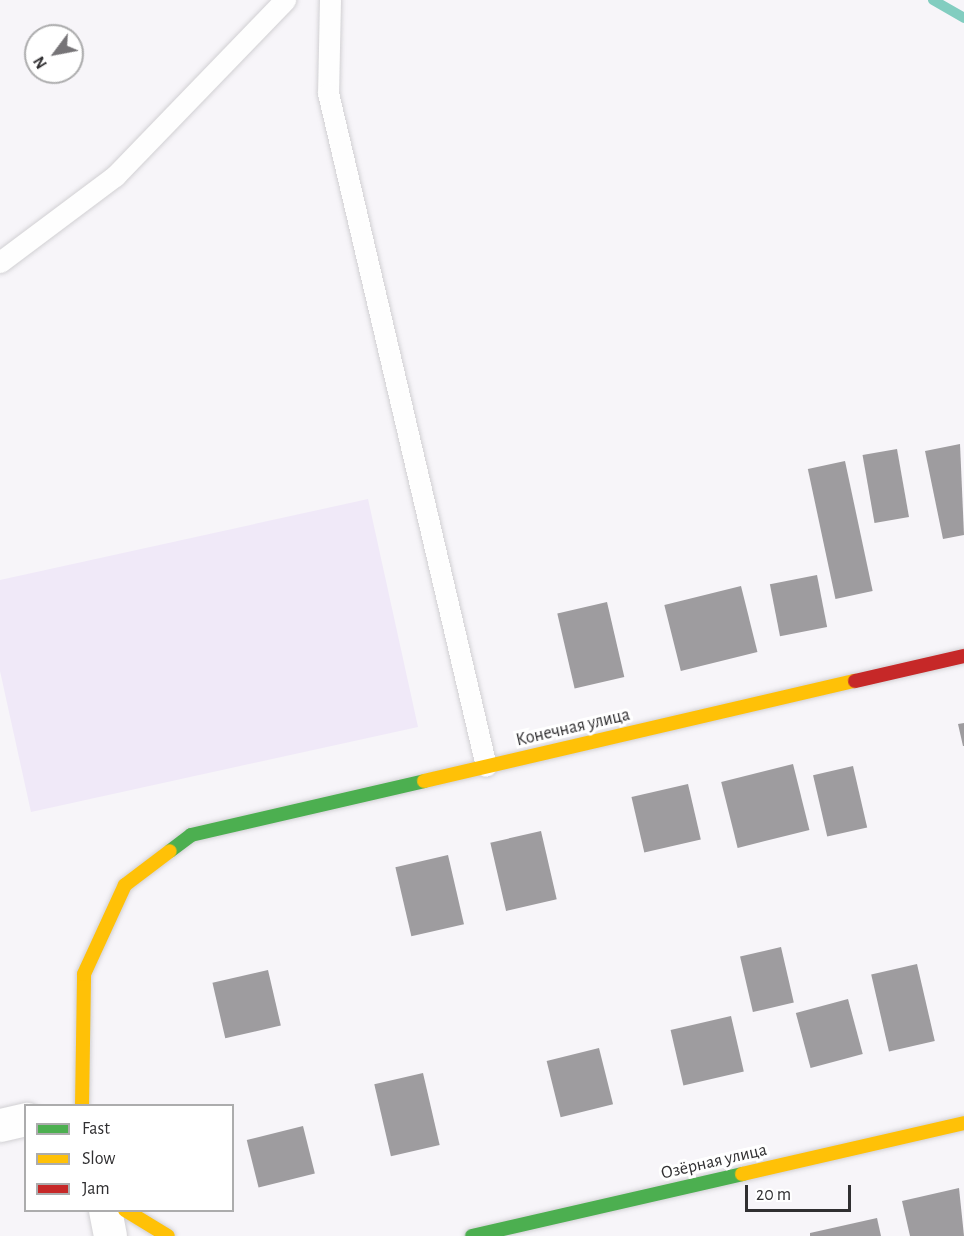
<!DOCTYPE html>
<html>
<head>
<meta charset="utf-8">
<style>
  body { margin:0 }
  #map { position:relative; width:964px; height:1236px; overflow:hidden; background:#f7f5f9; font-family:"Alegreya Sans",sans-serif }
  div>[style] { position:absolute }
  .green>* { inset:0; background:#f0e9f8 }
  .stream>* { height:10px; margin:-5px; padding:0 5px; transform-origin:5px; border-radius:5px; background:#82cdc0 }
  .building>* { inset:0; background:#9e9c9f; transform-origin:0 0 }
  .roads { filter:drop-shadow(0 0 2px #d1d0d3) drop-shadow(0 0 2px #d1d0d3) }
  .lane>* { height:21px; margin:-10.5px; padding:0 10.5px; transform-origin:10.5px; border-radius:10.5px; background:#fefefe }
  .street>* { height:33px; margin:-16.5px; padding:0 16.5px; transform-origin:16.5px; border-radius:16.5px; background:#fefefe }
  .fast>* { height:14px; margin:-7px; padding:0 7px; transform-origin:7px; border-radius:7px; background:#4caf50 }
  .slow>* { height:14px; margin:-7px; padding:0 7px; transform-origin:7px; border-radius:7px; background:#ffc107 }
  .jam>* { height:14px; margin:-7px; padding:0 7px; transform-origin:7px; border-radius:7px; background:#c62828 }
  span { translate:-50% -50%; white-space:nowrap; text-align:center; line-height:1.15; -webkit-text-stroke:6px #fff; paint-order:stroke }
  .street-label { font-size:18px; color:#302f31 }
  .legend { position:absolute; left:24px; top:1104px; width:210px; height:108px; box-sizing:border-box; background:#fff; border:2px solid #acacad; margin:0; padding:8px 10px; list-style:none; font-size:18px; color:#302f31 }
  .legend li { display:flex; align-items:center; gap:12px; height:30px }
  .legend b { width:30px; border:2px solid #acacad }
  .north { position:absolute; left:24px; top:24px; width:60px; height:60px; box-sizing:border-box; background:#fff; border:2px solid #acacad; border-radius:50%; rotate:238deg; font-size:16px; font-weight:700; line-height:24px; text-align:center; color:#302f31 }
  .north::after { content:''; display:block; margin:auto; width:21px; height:27px; background:#767477; clip-path:polygon(50% 0,100% 100%,50% 72%,0 100%) }
  .scale { position:absolute; left:745px; top:1185px; width:106px; height:27px; box-sizing:border-box; border:3px solid #302f31; border-top:0; padding-left:8px; font-size:18px; line-height:21px; white-space:nowrap; color:#302f31; -webkit-text-stroke:4px #fff; paint-order:stroke }
</style>
</head>
<body>
<div id="map">
  <div class="green">
    <div style="clip-path:polygon(368px 499px,418px 727px,31px 812px,0 671px,0 580px)"></div>
  </div>
  <div class="stream">
    <div style="left:933px;top:0;width:36px;rotate:30deg"></div>
  </div>
  <div class="building">
    <div style="clip-path:polygon(960px 444px,964px 535px,943px 539px,925px 451px)"></div>
    <div style="left:897px;top:449px;width:69px;height:35px;rotate:80deg"></div>
    <div style="left:845px;top:461px;width:133px;height:38px;rotate:78deg"></div>
    <div style="left:817px;top:575px;width:53px;height:48px;rotate:79deg"></div>
    <div style="left:741px;top:586px;width:68px;height:79px;rotate:76deg"></div>
    <div style="left:607px;top:602px;width:77px;height:51px;rotate:77deg"></div>
    <div style="clip-path:polygon(964px 723px,964px 746px,963px 746px,958px 724px)"></div>
    <div style="left:793px;top:764px;width:68px;height:74px;rotate:76deg"></div>
    <div style="left:853px;top:766px;width:63px;height:41px;rotate:77deg"></div>
    <div style="left:688px;top:784px;width:57px;height:58px;rotate:77deg"></div>
    <div style="left:541px;top:831px;width:70px;height:52px;rotate:77deg"></div>
    <div style="left:448px;top:855px;width:71px;height:54px;rotate:77deg"></div>
    <div style="left:781px;top:947px;width:57px;height:42px;rotate:77deg"></div>
    <div style="left:917px;top:964px;width:79px;height:47px;rotate:77deg"></div>
    <div style="left:268px;top:970px;width:57px;height:57px;rotate:77deg"></div>
    <div style="left:848px;top:999px;width:57px;height:54px;rotate:75deg"></div>
    <div style="left:731px;top:1016px;width:57px;height:62px;rotate:77deg"></div>
    <div style="left:599px;top:1048px;width:58px;height:54px;rotate:76deg"></div>
    <div style="left:423px;top:1073px;width:74px;height:50px;rotate:77deg"></div>
    <div style="left:303px;top:1126px;width:49px;height:58px;rotate:76deg"></div>
    <div style="clip-path:polygon(959px 1188px,964px 1236px,910px 1236px,902px 1201px)"></div>
    <div style="clip-path:polygon(877px 1218px,881px 1236px,810px 1236px,810px 1233px)"></div>
  </div>
  <div class="roads">
    <div class="lane">
      <div style="left:330px;top:0;width:93px;rotate:91.2deg"></div>
      <div style="left:328px;top:93px;width:691px;rotate:76.79deg"></div>
      <div style="left:0;top:262px;width:144px;rotate:-36.8deg"></div>
      <div style="left:115px;top:176px;width:245px;rotate:-46deg"></div>
    </div>
    <div class="street">
      <div style="left:0;top:1125px;width:27px;rotate:-13deg"></div>
      <div style="left:105px;top:1210px;width:26px;rotate:79deg"></div>
    </div>
    <div class="fast">
      <div style="left:170px;top:851px;width:26px;rotate:-37deg"></div>
      <div style="left:191px;top:835px;width:239px;rotate:-13deg"></div>
      <div style="left:472px;top:1236px;width:277px;rotate:-12.9deg"></div>
    </div>
    <div class="slow">
      <div style="left:424px;top:781px;width:442px;rotate:-13.1deg"></div>
      <div style="left:82px;top:1106px;width:132px;rotate:-89.1deg"></div>
      <div style="left:84px;top:974px;width:98px;rotate:-65.3deg"></div>
      <div style="left:125px;top:885px;width:56px;rotate:-37.1deg"></div>
      <div style="left:742px;top:1174px;width:228px;rotate:-12.9deg"></div>
      <div style="left:125px;top:1210px;width:50px;rotate:31.2deg"></div>
    </div>
    <div class="jam">
      <div style="left:855px;top:681px;width:112px;rotate:-12.9deg"></div>
    </div>
  </div>
  <div class="street-label">
    <span style="left:573px;top:728px;rotate:-13deg">Конечная улица</span>
    <span style="left:714px;top:1162px;rotate:-13deg">Озёрная улица</span>
  </div>
  <ul class="legend">
  <li><b style="height:8px;background:#4caf50"></b>Fast</li>
  <li><b style="height:8px;background:#ffc107"></b>Slow</li>
  <li><b style="height:8px;background:#c62828"></b>Jam</li>
  </ul>
  <div class="north">N</div>
  <div class="scale">20 m</div>
</div>
</body>
</html>
